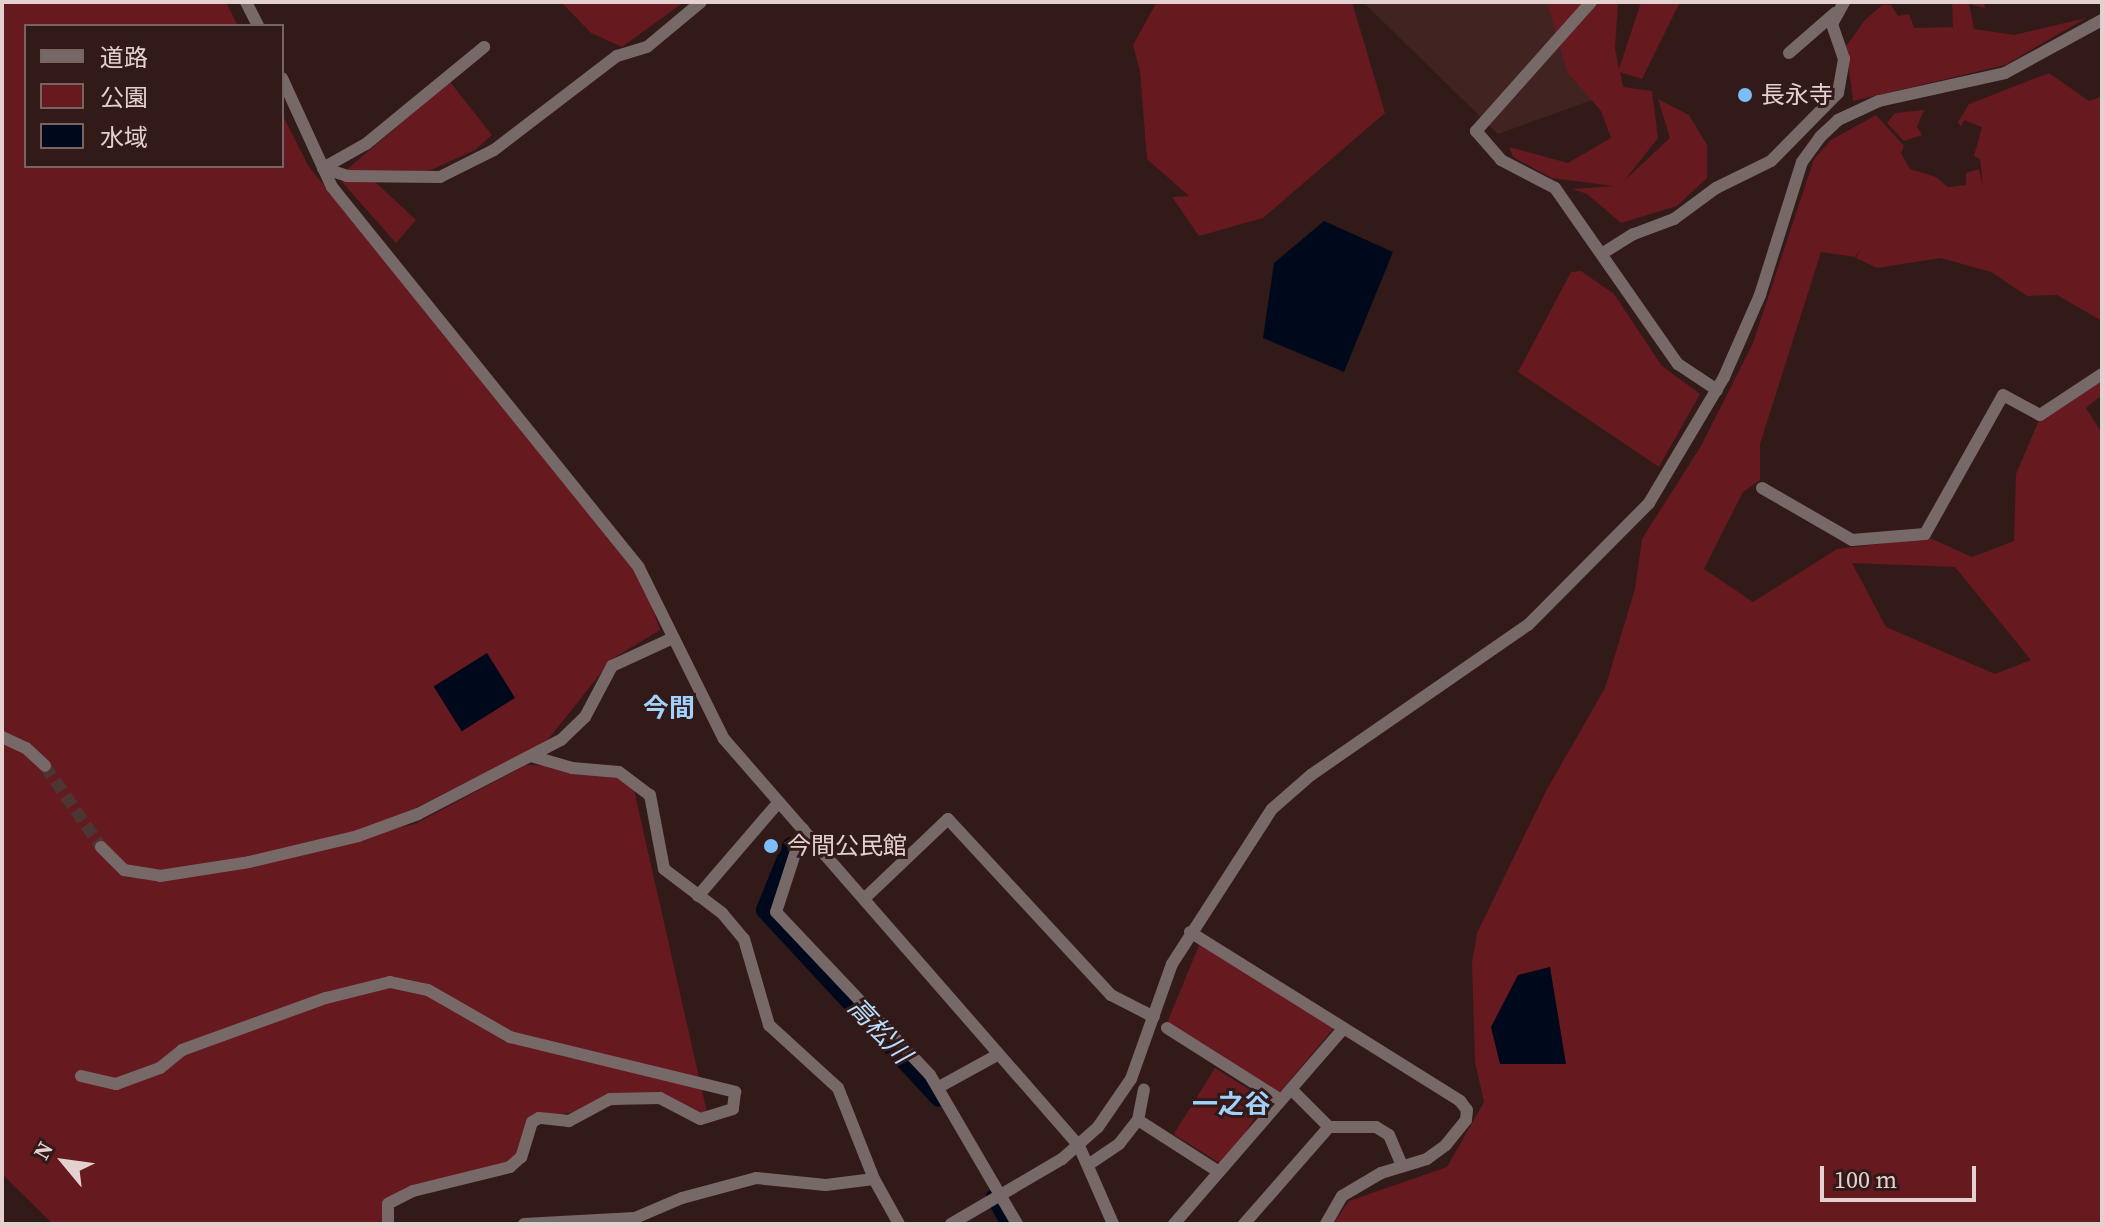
<!DOCTYPE html>
<html>
<head>
<meta charset="utf-8">
<style>
  body { margin:0 }
  #map { position:relative; width:2104px; height:1226px; overflow:hidden; background:#321a19; font-family:"Source Serif 4","Noto Sans JP",serif }
  div>[style] { position:absolute }
  .built>* { inset:0; background:#412322 }
  .green>* { inset:0; background:#66191e; transform-origin:0 0 }
  .water>* { inset:0; background:#00091b; transform-origin:0 0 }
  .river>* { height:18px; margin:-9px; padding:0 9px; transform-origin:9px; border-radius:9px; background:#00091b }
  .minor-tunnel>* { height:12px; margin-top:-6px; transform-origin:0; background:repeating-linear-gradient(90deg,#4d3534 0 12px,transparent 0 18px) }
  .minor>* { height:12px; margin:-6px; padding:0 6px; transform-origin:6px; border-radius:6px; background:#776968 }
  .dots>* { width:22px; height:22px; translate:-50% -50%; box-sizing:border-box; border:4px solid #321a19; border-radius:50% }
  span { translate:-50% -50%; white-space:nowrap; text-align:center; line-height:1.15; -webkit-text-stroke:6px #321a19; paint-order:stroke }
  .poi-label { font-size:24px; color:#e3d1d0 }
  .left { translate:0 -50%; text-align:left }
  .neighbourhood-label { font-size:26px; color:#a1d2fe; font-weight:700 }
  .water-label { font-size:26px; color:#b8ddfe; font-style:italic }
  .frame { position:absolute; inset:0; border:4px solid #e3d1d0; pointer-events:none }
  .legend { position:absolute; left:24px; top:24px; width:260px; height:144px; box-sizing:border-box; background:#321a19; border:2px solid #796362; margin:0; padding:10px 14px; list-style:none; font-size:24px; color:#e3d1d0 }
  .legend li { display:flex; align-items:center; gap:16px; height:40px }
  .legend b { width:40px; border:2px solid #796362 }
  .north { position:absolute; left:24px; top:1122px; width:80px; height:80px; -webkit-text-stroke:6px #321a19; paint-order:stroke; rotate:299deg; font-size:22px; font-weight:700; line-height:32px; text-align:center; color:#e3d1d0 }
  .north::after { content:''; display:block; margin:auto; width:28px; height:36px; background:#e3d1d0; clip-path:polygon(50% 0,100% 100%,50% 72%,0 100%) }
  .scale { position:absolute; left:1820px; top:1166px; width:156px; height:36px; box-sizing:border-box; border:4px solid #e3d1d0; border-top:0; padding-left:10px; font-size:24px; line-height:28px; white-space:nowrap; color:#e3d1d0; -webkit-text-stroke:6px #321a19; paint-order:stroke }
</style>
</head>
<body>
<div id="map">
  <div class="built">
    <div style="clip-path:polygon(1363px 2px,1577px 2px,1606px 95px,1498px 134px)"></div>
  </div>
  <div class="green">
    <div style="clip-path:polygon(2px 2px,226px 2px,238px 26px,26px 26px,26px 166px,282px 166px,282px 114px,309px 167px,640px 574px,660px 630px,612px 659px,546px 742px,362px 835px,415px 824px,526px 765px,566px 766px,632px 781px,708px 1117px,660px 1098px,539px 1118px,521px 1157px,388px 1204px,387px 1224px,53px 1224px,2px 1174px)"></div>
    <div style="clip-path:polygon(561px 2px,684px 2px,622px 47px,591px 33px)"></div>
    <div style="clip-path:polygon(1163px 2px,1352px 2px,1385px 113px,1263px 218px,1199px 236px,1172px 197px,1189px 196px,1147px 159px,1140px 72px,1133px 45px,1155px 5px)"></div>
    <div style="clip-path:polygon(1547px 2px,1618px 2px,1615px 48px,1619px 69px,1641px 2px,1680px 2px,1642px 79px,1620px 72px,1623px 87px,1652px 91px,1658px 138px,1624px 181px,1670px 138px,1658px 99px,1689px 115px,1707px 145px,1707px 178px,1677px 206px,1621px 223px,1587px 194px,1572px 189px,1613px 186px,1552px 178px,1513px 157px,1509px 147px,1568px 163px,1611px 138px,1601px 111px,1567px 72px)"></div>
    <div style="clip-path:polygon(1952px 2px,1984px 2px,1985px 8px,1969px 4px,1974px 29px,2014px 35px,2086px 18px,2005px 65px,1853px 101px,1846px 46px,1865px 20px,1882px 5px,1891px 5px,1898px 16px,1909px 14px,1914px 28px,1953px 27px)"></div>
    <div style="clip-path:polygon(evenodd,2049px 73px,2089px 101px,2102px 96px,2102px 321px,2057px 295px,2027px 296px,1991px 272px,1941px 258px,1877px 268px,1856px 258px,1861px 249px,1855px 257px,1821px 252px,1760px 444px,1760px 480px,1743px 492px,1704px 569px,1753px 602px,1837px 549px,1930px 538px,1972px 557px,2014px 541px,2016px 474px,2039px 420px,2102px 379px,2102px 395px,2086px 408px,2102px 433px,2102px 1224px,1333px 1224px,1349px 1201px,1447px 1167px,1484px 1102px,1475px 1062px,1472px 963px,1477px 933px,1546px 791px,1605px 688px,1635px 589px,1642px 539px,1701px 446px,1753px 343px,1814px 159px,1831px 140px,1876px 115px,1904px 146px,1901px 153px,1910px 169px,1936px 177px,1948px 187px,1966px 185px,1966px 173px,1979px 169px,1983px 187px,1980px 159px,1974px 156px,1982px 127px,1964px 120px,1961px 127px,1958px 122px,1969px 104px,2049px 73px,1852px 563px,1955px 567px,2031px 660px,1995px 674px,1886px 627px,1852px 563px)"></div>
    <div style="clip-path:polygon(450px 82px,492px 135px,475px 150px,431px 170px,372px 179px,416px 220px,396px 243px,342px 182px,345px 171px)"></div>
    <div style="clip-path:polygon(1924px 110px,1917px 127px,1922px 135px,1904px 141px,1887px 123px,1895px 113px)"></div>
    <div style="clip-path:polygon(1581px 271px,1614px 294px,1662px 366px,1700px 394px,1659px 467px,1518px 372px,1571px 272px)"></div>
    <div style="clip-path:polygon(1200px 943px,1334px 1028px,1278px 1094px,1167px 1023px)"></div>
    <div style="left:1215px;top:1068px;width:60px;height:78px;rotate:32deg"></div>
  </div>
  <div class="water">
    <div style="clip-path:polygon(1324px 221px,1393px 252px,1344px 372px,1263px 338px,1274px 263px)"></div>
    <div style="left:487px;top:653px;width:53px;height:63px;rotate:58deg"></div>
    <div style="clip-path:polygon(1550px 967px,1566px 1064px,1500px 1064px,1491px 1027px,1518px 975px)"></div>
  </div>
  <div class="river">
    <div style="left:791px;top:846px;width:69px;rotate:112.1deg"></div>
    <div style="left:765px;top:910px;width:256px;rotate:47.2deg"></div>
    <div style="left:995px;top:1197px;width:31px;rotate:61deg"></div>
  </div>
  <div class="minor-tunnel">
    <div style="left:45px;top:766px;width:98px;rotate:55.3deg"></div>
  </div>
  <div class="minor">
    <div style="left:246px;top:2px;width:27px;rotate:63deg"></div>
    <div style="left:1591px;top:2px;width:173px;rotate:131.7deg"></div>
    <div style="left:1476px;top:131px;width:38px;rotate:49deg"></div>
    <div style="left:1501px;top:160px;width:61px;rotate:27.4deg"></div>
    <div style="left:1555px;top:188px;width:215px;rotate:55.1deg"></div>
    <div style="left:1678px;top:364px;width:47px;rotate:33.7deg"></div>
    <div style="left:1789px;top:53px;width:61px;rotate:-41deg"></div>
    <div style="left:282px;top:78px;width:120px;rotate:65.4deg"></div>
    <div style="left:332px;top:187px;width:489px;rotate:51.1deg"></div>
    <div style="left:639px;top:568px;width:191px;rotate:63.6deg"></div>
    <div style="left:724px;top:739px;width:540px;rotate:48.9deg"></div>
    <div style="left:1079px;top:1146px;width:85px;rotate:66.4deg"></div>
    <div style="left:323px;top:168px;width:25px;rotate:18deg"></div>
    <div style="left:347px;top:176px;width:93px;rotate:0.6deg"></div>
    <div style="left:440px;top:177px;width:60px;rotate:-26.6deg"></div>
    <div style="left:494px;top:150px;width:155px;rotate:-37.4deg"></div>
    <div style="left:617px;top:56px;width:31px;rotate:-17deg"></div>
    <div style="left:647px;top:47px;width:70px;rotate:-39.8deg"></div>
    <div style="left:323px;top:168px;width:49px;rotate:-29.2deg"></div>
    <div style="left:366px;top:144px;width:153px;rotate:-39.4deg"></div>
    <div style="left:1603px;top:253px;width:36px;rotate:-32deg"></div>
    <div style="left:1634px;top:234px;width:43px;rotate:-20.6deg"></div>
    <div style="left:1674px;top:219px;width:52px;rotate:-36.4deg"></div>
    <div style="left:1716px;top:188px;width:61px;rotate:-26.1deg"></div>
    <div style="left:1771px;top:161px;width:95px;rotate:-45.4deg"></div>
    <div style="left:1838px;top:93px;width:35px;rotate:-80deg"></div>
    <div style="left:1844px;top:59px;width:37px;rotate:-109deg"></div>
    <div style="left:1832px;top:24px;width:25px;rotate:-61deg"></div>
    <div style="left:1762px;top:488px;width:104px;rotate:30deg"></div>
    <div style="left:1852px;top:540px;width:73px;rotate:-4.7deg"></div>
    <div style="left:1925px;top:534px;width:159px;rotate:-60.7deg"></div>
    <div style="left:2003px;top:395px;width:42px;rotate:28.4deg"></div>
    <div style="left:2040px;top:415px;width:74px;rotate:-33.5deg"></div>
    <div style="left:2px;top:737px;width:26px;rotate:25deg"></div>
    <div style="left:26px;top:748px;width:26px;rotate:43deg"></div>
    <div style="left:531px;top:756px;width:43px;rotate:16.3deg"></div>
    <div style="left:572px;top:768px;width:47px;rotate:4.9deg"></div>
    <div style="left:619px;top:772px;width:39px;rotate:37deg"></div>
    <div style="left:650px;top:795px;width:75px;rotate:79.3deg"></div>
    <div style="left:664px;top:869px;width:73px;rotate:37.2deg"></div>
    <div style="left:722px;top:913px;width:34px;rotate:50deg"></div>
    <div style="left:744px;top:939px;width:90px;rotate:73.8deg"></div>
    <div style="left:769px;top:1025px;width:93px;rotate:42.4deg"></div>
    <div style="left:838px;top:1088px;width:98px;rotate:68.4deg"></div>
    <div style="left:874px;top:1179px;width:51px;rotate:60.9deg"></div>
    <div style="left:803px;top:829px;width:87px;rotate:108deg"></div>
    <div style="left:776px;top:912px;width:224px;rotate:46.6deg"></div>
    <div style="left:930px;top:1075px;width:173px;rotate:59.7deg"></div>
    <div style="left:101px;top:847px;width:33px;rotate:45deg"></div>
    <div style="left:124px;top:870px;width:36px;rotate:9deg"></div>
    <div style="left:160px;top:876px;width:90px;rotate:-8.9deg"></div>
    <div style="left:249px;top:862px;width:112px;rotate:-13.4deg"></div>
    <div style="left:358px;top:836px;width:64px;rotate:-20.1deg"></div>
    <div style="left:418px;top:814px;width:161px;rotate:-27.4deg"></div>
    <div style="left:561px;top:740px;width:33px;rotate:-44deg"></div>
    <div style="left:585px;top:717px;width:58px;rotate:-62.1deg"></div>
    <div style="left:612px;top:666px;width:67px;rotate:-24.7deg"></div>
    <div style="left:698px;top:896px;width:123px;rotate:-49.3deg"></div>
    <div style="left:866px;top:897px;width:113px;rotate:-43.6deg"></div>
    <div style="left:948px;top:819px;width:240px;rotate:47.2deg"></div>
    <div style="left:1111px;top:995px;width:48px;rotate:27.1deg"></div>
    <div style="left:1190px;top:932px;width:319px;rotate:32deg"></div>
    <div style="left:1460px;top:1101px;width:11px;rotate:52deg"></div>
    <div style="left:1467px;top:1110px;width:10px;rotate:96deg"></div>
    <div style="left:1466px;top:1120px;width:32px;rotate:129deg"></div>
    <div style="left:1446px;top:1145px;width:24px;rotate:144deg"></div>
    <div style="left:1427px;top:1159px;width:48px;rotate:163.1deg"></div>
    <div style="left:1381px;top:1173px;width:45px;rotate:149.5deg"></div>
    <div style="left:1342px;top:1196px;width:32px;rotate:120deg"></div>
    <div style="left:1167px;top:1028px;width:135px;rotate:32.3deg"></div>
    <div style="left:81px;top:1076px;width:36px;rotate:13deg"></div>
    <div style="left:116px;top:1084px;width:47px;rotate:-20deg"></div>
    <div style="left:160px;top:1068px;width:28px;rotate:-39deg"></div>
    <div style="left:182px;top:1050px;width:153px;rotate:-19.9deg"></div>
    <div style="left:326px;top:998px;width:66px;rotate:-14deg"></div>
    <div style="left:390px;top:982px;width:39px;rotate:12deg"></div>
    <div style="left:428px;top:990px;width:95px;rotate:29.8deg"></div>
    <div style="left:510px;top:1037px;width:232px;rotate:13.7deg"></div>
    <div style="left:735px;top:1092px;width:17px;rotate:97deg"></div>
    <div style="left:733px;top:1109px;width:34px;rotate:163deg"></div>
    <div style="left:700px;top:1119px;width:45px;rotate:-152.3deg"></div>
    <div style="left:660px;top:1098px;width:50px;rotate:178.9deg"></div>
    <div style="left:610px;top:1099px;width:47px;rotate:151.8deg"></div>
    <div style="left:569px;top:1121px;width:30px;rotate:-174deg"></div>
    <div style="left:539px;top:1118px;width:8px;rotate:150deg"></div>
    <div style="left:532px;top:1122px;width:37px;rotate:107deg"></div>
    <div style="left:521px;top:1157px;width:15px;rotate:138deg"></div>
    <div style="left:510px;top:1167px;width:100px;rotate:166.1deg"></div>
    <div style="left:413px;top:1191px;width:28px;rotate:153deg"></div>
    <div style="left:388px;top:1204px;width:20px;rotate:90deg"></div>
    <div style="left:939px;top:1087px;width:68px;rotate:-28.8deg"></div>
    <div style="left:1291px;top:1089px;width:54px;rotate:45deg"></div>
    <div style="left:1329px;top:1127px;width:47px"></div>
    <div style="left:1376px;top:1127px;width:15px;rotate:32deg"></div>
    <div style="left:1389px;top:1135px;width:34px;rotate:67deg"></div>
    <div style="left:1138px;top:1120px;width:31px;rotate:-79deg"></div>
    <div style="left:1088px;top:1165px;width:37px;rotate:-34deg"></div>
    <div style="left:1119px;top:1144px;width:31px;rotate:-52deg"></div>
    <div style="left:1138px;top:1120px;width:96px;rotate:32.7deg"></div>
    <div style="left:524px;top:1224px;width:111px;rotate:-3.1deg"></div>
    <div style="left:635px;top:1218px;width:51px;rotate:-23.1deg"></div>
    <div style="left:682px;top:1198px;width:77px;rotate:-15.1deg"></div>
    <div style="left:756px;top:1178px;width:70px;rotate:5.7deg"></div>
    <div style="left:826px;top:1185px;width:48px;rotate:-7.1deg"></div>
    <div style="left:951px;top:1224px;width:129px;rotate:-30.4deg"></div>
    <div style="left:1062px;top:1159px;width:48px;rotate:-41.6deg"></div>
    <div style="left:1098px;top:1127px;width:58px;rotate:-55.5deg"></div>
    <div style="left:1131px;top:1079px;width:122px;rotate:-70.4deg"></div>
    <div style="left:1172px;top:964px;width:184px;rotate:-57.2deg"></div>
    <div style="left:1272px;top:809px;width:52px;rotate:-41.1deg"></div>
    <div style="left:1311px;top:775px;width:264px;rotate:-34.7deg"></div>
    <div style="left:1528px;top:625px;width:172px;rotate:-45.2deg"></div>
    <div style="left:1649px;top:503px;width:147px;rotate:-59.2deg"></div>
    <div style="left:1724px;top:377px;width:90px;rotate:-66.3deg"></div>
    <div style="left:1760px;top:295px;width:139px;rotate:-72.5deg"></div>
    <div style="left:1802px;top:162px;width:31px;rotate:-54deg"></div>
    <div style="left:1820px;top:137px;width:25px;rotate:-43deg"></div>
    <div style="left:1838px;top:120px;width:45px;rotate:-24.9deg"></div>
    <div style="left:1879px;top:101px;width:129px;rotate:-12.5deg"></div>
    <div style="left:2005px;top:73px;width:111px;rotate:-28.7deg"></div>
    <div style="left:1174px;top:1224px;width:258px;rotate:-49.1deg"></div>
    <div style="left:1244px;top:1224px;width:129px;rotate:-48.8deg"></div>
  </div>
  <div class="dots">
    <div style="left:1745px;top:95px;background:#7cbef9"></div>
    <div style="left:771px;top:846px;background:#7cbef9"></div>
  </div>
  <div class="poi-label">
    <span class="left" style="left:1761px;top:95px">長永寺</span>
    <span class="left" style="left:787px;top:846px">今間公民館</span>
  </div>
  <div class="neighbourhood-label">
    <span style="left:669px;top:709px">今間</span>
    <span style="left:1231px;top:1105px">一之谷</span>
  </div>
  <div class="water-label">
    <span style="left:879px;top:1031px;rotate:47deg">高松川</span>
  </div>
  <div class="frame"></div>
  <ul class="legend">
  <li><b style="height:10px;background:#776968"></b>道路</li>
  <li><b style="height:22px;background:#66191e"></b>公園</li>
  <li><b style="height:22px;background:#00091b"></b>水域</li>
  </ul>
  <div class="north">N</div>
  <div class="scale">100 m</div>
</div>
</body>
</html>
